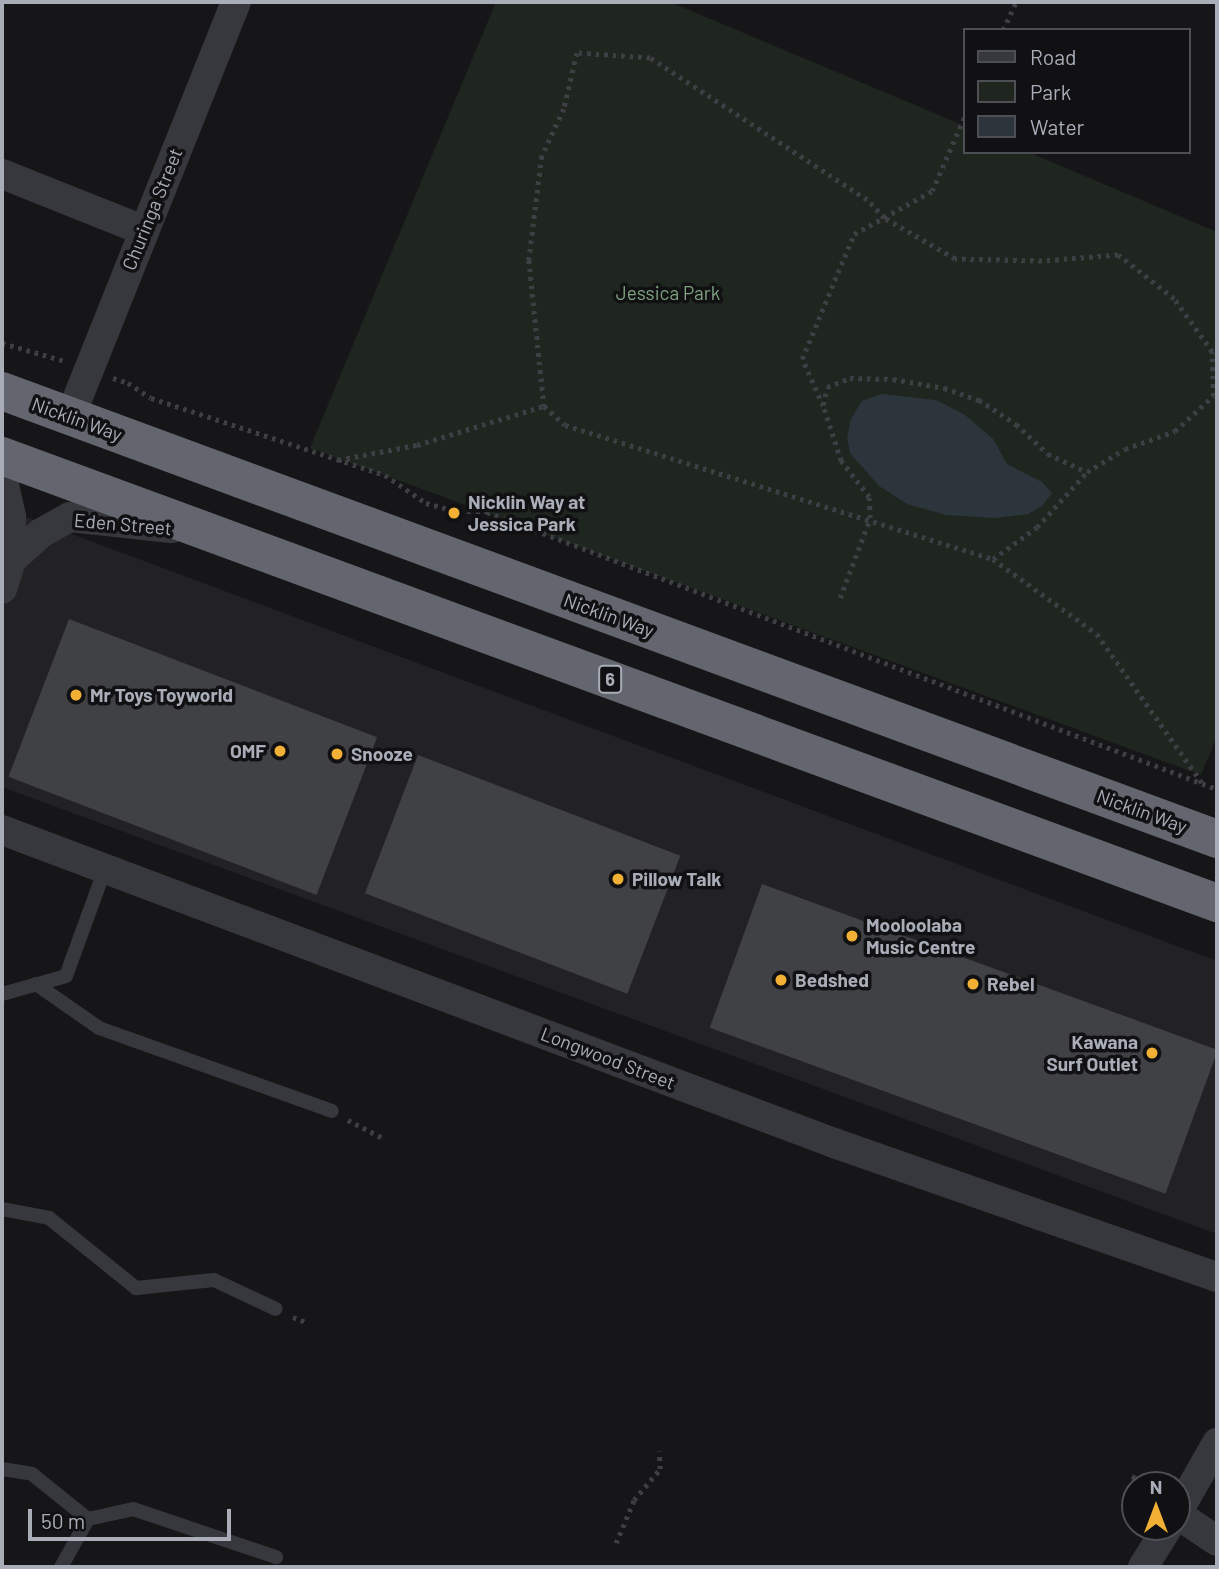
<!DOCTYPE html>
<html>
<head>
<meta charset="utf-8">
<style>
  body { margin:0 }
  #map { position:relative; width:1219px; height:1569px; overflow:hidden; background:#161618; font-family:Barlow,sans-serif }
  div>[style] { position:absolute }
  .built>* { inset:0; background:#222225 }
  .green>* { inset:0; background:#1e261f }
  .water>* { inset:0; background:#2c353c }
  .building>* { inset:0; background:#404145; transform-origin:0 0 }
  .path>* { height:4.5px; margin-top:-2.25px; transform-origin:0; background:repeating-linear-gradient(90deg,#3d3f44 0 3.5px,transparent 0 8.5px) }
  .lane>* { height:14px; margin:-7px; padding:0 7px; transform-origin:7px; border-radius:7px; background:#37383d }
  .street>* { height:30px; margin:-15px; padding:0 15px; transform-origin:15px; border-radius:15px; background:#37383d }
  .highway>* { height:38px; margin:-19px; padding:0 19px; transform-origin:19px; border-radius:19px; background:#63666e }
  .dots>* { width:19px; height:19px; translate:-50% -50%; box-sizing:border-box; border:4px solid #111113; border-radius:50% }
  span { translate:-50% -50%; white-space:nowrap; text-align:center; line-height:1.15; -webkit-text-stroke:7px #111113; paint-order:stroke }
  .shield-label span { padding:2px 5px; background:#111113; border:2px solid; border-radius:5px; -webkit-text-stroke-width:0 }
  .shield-label { font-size:18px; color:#a8adb8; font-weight:700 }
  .street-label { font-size:19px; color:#a8adb8 }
  .park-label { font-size:19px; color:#7fa381 }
  .poi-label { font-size:19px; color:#a8adb8; font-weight:700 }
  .left { translate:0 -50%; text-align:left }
  .right { translate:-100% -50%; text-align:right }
  .frame { position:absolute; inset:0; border:4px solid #a8adb8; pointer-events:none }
  .legend { position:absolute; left:963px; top:28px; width:228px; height:126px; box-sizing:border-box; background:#111113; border:2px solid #4d4f55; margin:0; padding:9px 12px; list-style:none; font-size:21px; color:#a8adb8 }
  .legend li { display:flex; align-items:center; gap:14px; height:35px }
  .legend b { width:35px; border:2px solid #4d4f55 }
  .north { position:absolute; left:1121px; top:1471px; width:70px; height:70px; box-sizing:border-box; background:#111113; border:2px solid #4d4f55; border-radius:50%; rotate:0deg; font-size:19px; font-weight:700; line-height:28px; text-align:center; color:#a8adb8 }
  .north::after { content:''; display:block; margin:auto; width:24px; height:32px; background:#f2b134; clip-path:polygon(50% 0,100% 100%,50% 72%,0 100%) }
  .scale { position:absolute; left:28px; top:1509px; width:203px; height:32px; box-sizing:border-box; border:4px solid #a8adb8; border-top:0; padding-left:9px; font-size:21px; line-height:24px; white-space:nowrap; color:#a8adb8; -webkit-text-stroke:5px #111113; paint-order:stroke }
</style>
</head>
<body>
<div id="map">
  <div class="built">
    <div style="clip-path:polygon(2px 508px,1217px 961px,1217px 1234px,2px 787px)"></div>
  </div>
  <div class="green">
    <div style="clip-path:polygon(496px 2px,670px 2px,965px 126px,965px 152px,1028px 152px,1217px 232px,1217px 736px,1201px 775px,310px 448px)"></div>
  </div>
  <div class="water">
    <div style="clip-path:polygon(882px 394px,936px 400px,965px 415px,993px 439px,1007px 464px,1042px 482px,1052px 493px,1042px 506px,1028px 514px,994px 518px,946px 515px,907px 504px,879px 486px,850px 453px,847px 437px,851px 419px,862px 401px)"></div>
  </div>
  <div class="building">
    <div style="left:69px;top:619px;width:330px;height:169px;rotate:21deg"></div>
    <div style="left:418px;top:755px;width:281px;height:148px;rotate:21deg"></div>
    <div style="left:762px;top:884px;width:485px;height:153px;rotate:20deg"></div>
  </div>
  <div class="path">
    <div style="left:1003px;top:30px;width:31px;rotate:-65deg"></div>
    <div style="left:2px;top:343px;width:66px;rotate:15.9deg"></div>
    <div style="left:113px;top:378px;width:16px;rotate:18deg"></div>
    <div style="left:128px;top:383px;width:27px;rotate:33deg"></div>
    <div style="left:151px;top:398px;width:246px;rotate:18.2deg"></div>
    <div style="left:385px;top:475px;width:50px;rotate:34.3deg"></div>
    <div style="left:426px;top:503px;width:34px;rotate:15deg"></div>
    <div style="left:459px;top:512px;width:28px"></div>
    <div style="left:487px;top:512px;width:781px;rotate:20.78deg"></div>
    <div style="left:823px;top:405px;width:18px;rotate:-77deg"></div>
    <div style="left:827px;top:387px;width:25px;rotate:-21deg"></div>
    <div style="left:850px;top:378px;width:43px;rotate:1.3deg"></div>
    <div style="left:893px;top:379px;width:52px;rotate:10deg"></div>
    <div style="left:944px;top:388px;width:37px;rotate:19deg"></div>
    <div style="left:979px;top:400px;width:44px;rotate:33deg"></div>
    <div style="left:1016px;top:424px;width:44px;rotate:43.2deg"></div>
    <div style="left:1048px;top:454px;width:43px;rotate:24.8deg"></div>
    <div style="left:338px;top:460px;width:80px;rotate:-10.8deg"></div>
    <div style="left:417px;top:445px;width:133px;rotate:-17.1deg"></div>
    <div style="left:993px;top:559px;width:54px;rotate:-36deg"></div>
    <div style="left:1037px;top:527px;width:74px;rotate:-47.7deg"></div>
    <div style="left:1087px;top:472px;width:44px;rotate:-31.2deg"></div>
    <div style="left:1125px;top:449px;width:53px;rotate:-19.8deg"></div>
    <div style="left:1175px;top:431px;width:52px;rotate:-42.6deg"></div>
    <div style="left:1213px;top:396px;width:44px;rotate:-91.3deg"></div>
    <div style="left:1212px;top:352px;width:65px;rotate:-125.6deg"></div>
    <div style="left:1174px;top:299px;width:71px;rotate:-141.8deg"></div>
    <div style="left:1118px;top:255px;width:76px;rotate:175.5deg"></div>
    <div style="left:1042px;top:261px;width:87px;rotate:-178.7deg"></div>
    <div style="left:955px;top:259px;width:82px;rotate:-150deg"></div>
    <div style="left:884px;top:218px;width:25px;rotate:-133deg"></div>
    <div style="left:867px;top:200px;width:259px;rotate:-146.8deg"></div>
    <div style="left:650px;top:58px;width:73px;rotate:-176.1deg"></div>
    <div style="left:577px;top:53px;width:57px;rotate:103.1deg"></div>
    <div style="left:564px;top:109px;width:52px;rotate:115.1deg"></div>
    <div style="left:542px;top:156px;width:105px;rotate:97.1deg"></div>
    <div style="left:529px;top:260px;width:147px;rotate:84.1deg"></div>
    <div style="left:544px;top:406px;width:28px;rotate:42deg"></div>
    <div style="left:565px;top:425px;width:448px;rotate:17.4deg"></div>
    <div style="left:993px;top:559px;width:128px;rotate:35.8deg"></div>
    <div style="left:1097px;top:634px;width:182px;rotate:54.8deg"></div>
    <div style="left:840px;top:598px;width:85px;rotate:-69.4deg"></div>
    <div style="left:870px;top:518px;width:21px;rotate:-93deg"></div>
    <div style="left:869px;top:497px;width:46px;rotate:-127.9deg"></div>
    <div style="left:841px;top:461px;width:58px;rotate:-108.1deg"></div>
    <div style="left:823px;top:406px;width:51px;rotate:-114.1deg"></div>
    <div style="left:802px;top:359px;width:135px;rotate:-67.4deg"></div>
    <div style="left:854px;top:234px;width:89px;rotate:-28.9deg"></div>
    <div style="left:932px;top:191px;width:82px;rotate:-66.3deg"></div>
    <div style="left:348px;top:1120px;width:42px;rotate:27.2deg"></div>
    <div style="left:293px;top:1317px;width:14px;rotate:21deg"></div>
    <div style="left:1132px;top:1476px;width:17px;rotate:31deg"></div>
    <div style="left:616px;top:1543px;width:47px;rotate:-67.3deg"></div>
    <div style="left:634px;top:1500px;width:40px;rotate:-50deg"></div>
    <div style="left:660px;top:1469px;width:18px;rotate:-93deg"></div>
  </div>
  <div class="lane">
    <div style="left:36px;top:984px;width:77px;rotate:34.9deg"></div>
    <div style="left:99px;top:1028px;width:247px;rotate:19.6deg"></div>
    <div style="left:2px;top:994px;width:66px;rotate:-15.7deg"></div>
    <div style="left:66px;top:976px;width:114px;rotate:-70deg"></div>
    <div style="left:2px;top:1209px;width:48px;rotate:10.8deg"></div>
    <div style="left:49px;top:1218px;width:112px;rotate:38.8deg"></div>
    <div style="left:136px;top:1288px;width:78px;rotate:-5.9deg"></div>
    <div style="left:214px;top:1280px;width:68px;rotate:25.1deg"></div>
    <div style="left:2px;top:1469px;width:30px;rotate:9deg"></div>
    <div style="left:32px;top:1474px;width:72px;rotate:38.8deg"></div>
    <div style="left:61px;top:1567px;width:55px;rotate:-60.6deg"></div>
    <div style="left:88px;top:1519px;width:46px;rotate:-12.5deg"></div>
    <div style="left:133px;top:1509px;width:151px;rotate:18.6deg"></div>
  </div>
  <div class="street">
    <div style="left:2px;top:174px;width:152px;rotate:21.7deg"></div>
    <div style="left:70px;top:417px;width:447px;rotate:-68.2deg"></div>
    <div style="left:2px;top:476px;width:41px;rotate:77.3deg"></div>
    <div style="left:11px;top:516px;width:44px;rotate:90deg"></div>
    <div style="left:11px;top:560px;width:30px;rotate:107deg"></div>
    <div style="left:11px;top:560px;width:40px;rotate:-42deg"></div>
    <div style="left:41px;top:533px;width:33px;rotate:-29deg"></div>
    <div style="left:70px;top:517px;width:102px;rotate:6.2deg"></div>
    <div style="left:2px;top:830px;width:889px;rotate:20.62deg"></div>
    <div style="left:834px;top:1143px;width:406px;rotate:19.3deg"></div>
    <div style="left:1177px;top:1513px;width:81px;rotate:-60.3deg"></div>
    <div style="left:1177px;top:1514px;width:48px;rotate:34deg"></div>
    <div style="left:1143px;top:1567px;width:47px;rotate:-58deg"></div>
  </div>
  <div class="highway">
    <div style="left:2px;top:391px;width:1295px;rotate:20.24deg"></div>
    <div style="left:2px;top:456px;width:1295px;rotate:20.2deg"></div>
  </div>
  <div class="dots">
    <div style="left:454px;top:513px;background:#f2b134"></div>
    <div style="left:76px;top:695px;background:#f2b134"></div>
    <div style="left:280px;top:751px;background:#f2b134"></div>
    <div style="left:337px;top:754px;background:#f2b134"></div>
    <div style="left:618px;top:879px;background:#f2b134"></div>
    <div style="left:852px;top:936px;background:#f2b134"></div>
    <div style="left:781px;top:980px;background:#f2b134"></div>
    <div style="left:973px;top:984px;background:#f2b134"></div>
    <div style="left:1152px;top:1053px;background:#f2b134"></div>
  </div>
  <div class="shield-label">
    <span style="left:610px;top:679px">6</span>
  </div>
  <div class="street-label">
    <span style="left:152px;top:209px;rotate:-68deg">Churinga Street</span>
    <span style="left:77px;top:419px;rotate:20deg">Nicklin Way</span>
    <span style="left:123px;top:524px;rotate:5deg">Eden Street</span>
    <span style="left:609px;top:615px;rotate:20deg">Nicklin Way</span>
    <span style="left:1142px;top:811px;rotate:20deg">Nicklin Way</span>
    <span style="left:608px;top:1058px;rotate:21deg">Longwood Street</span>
  </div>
  <div class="park-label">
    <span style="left:668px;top:293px">Jessica Park</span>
  </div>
  <div class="poi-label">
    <span class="left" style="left:468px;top:513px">Nicklin Way at<br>Jessica Park</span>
    <span class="left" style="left:90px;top:695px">Mr Toys Toyworld</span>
    <span class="right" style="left:266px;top:751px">OMF</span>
    <span class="left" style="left:351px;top:754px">Snooze</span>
    <span class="left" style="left:632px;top:879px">Pillow Talk</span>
    <span class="left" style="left:866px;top:936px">Mooloolaba<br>Music Centre</span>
    <span class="left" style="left:795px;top:980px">Bedshed</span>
    <span class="left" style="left:987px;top:984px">Rebel</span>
    <span class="right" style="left:1138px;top:1053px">Kawana<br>Surf Outlet</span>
  </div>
  <div class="frame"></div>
  <ul class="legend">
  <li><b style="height:9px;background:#37383d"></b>Road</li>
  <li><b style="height:19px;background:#1e261f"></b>Park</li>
  <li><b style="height:19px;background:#2c353c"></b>Water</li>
  </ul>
  <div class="north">N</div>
  <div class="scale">50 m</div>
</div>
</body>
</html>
